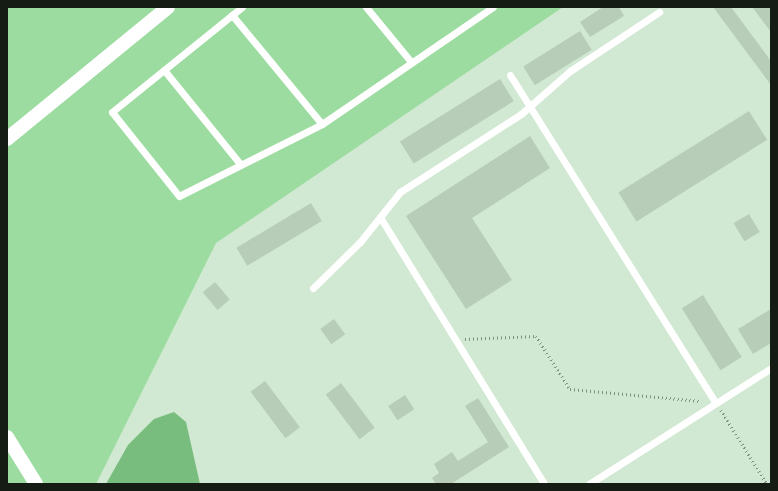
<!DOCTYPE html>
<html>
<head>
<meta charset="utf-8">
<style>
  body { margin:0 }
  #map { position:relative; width:778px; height:491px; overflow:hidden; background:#d1e8d2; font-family:"IBM Plex Sans",sans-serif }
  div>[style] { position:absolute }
  .green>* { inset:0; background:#9cdca0 }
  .forest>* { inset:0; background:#78bd7d }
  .building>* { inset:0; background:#b7cdb7; transform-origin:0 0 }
  .path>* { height:2.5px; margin-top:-1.25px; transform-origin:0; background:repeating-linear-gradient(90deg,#7f9080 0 1px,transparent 0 4px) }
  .lane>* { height:7px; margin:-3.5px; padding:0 3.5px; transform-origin:3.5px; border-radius:3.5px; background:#fff }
  .street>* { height:14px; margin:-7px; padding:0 7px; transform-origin:7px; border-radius:7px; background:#fff }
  span { translate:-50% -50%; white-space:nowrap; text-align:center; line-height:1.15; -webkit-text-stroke:4px #d1e8d2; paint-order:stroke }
  .frame { position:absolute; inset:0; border:8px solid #141c14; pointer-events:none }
</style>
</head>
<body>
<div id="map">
  <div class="green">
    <div style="clip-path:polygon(7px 7px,563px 7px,216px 243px,96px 484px,7px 484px)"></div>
  </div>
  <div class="forest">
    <div style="clip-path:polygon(174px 412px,186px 422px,200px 484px,106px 484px,128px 445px,154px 419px)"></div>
  </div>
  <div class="building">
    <div style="clip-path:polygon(603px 7px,619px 7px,624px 16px,590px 37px,580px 22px)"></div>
    <div style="clip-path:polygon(713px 7px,731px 7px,771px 61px,771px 85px)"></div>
    <div style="clip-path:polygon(752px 7px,771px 8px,771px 32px)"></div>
    <div style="left:580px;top:31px;width:22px;height:67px;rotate:58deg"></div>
    <div style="left:500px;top:79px;width:26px;height:118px;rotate:58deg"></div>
    <div style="left:749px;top:111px;width:34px;height:154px;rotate:58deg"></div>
    <div style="clip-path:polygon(530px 136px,550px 168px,472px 218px,512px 280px,466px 309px,406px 216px)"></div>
    <div style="left:311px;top:203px;width:21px;height:87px;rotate:59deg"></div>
    <div style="left:749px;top:214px;width:21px;height:18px;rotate:59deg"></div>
    <div style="left:215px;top:282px;width:23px;height:16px;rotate:50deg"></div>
    <div style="left:703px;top:295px;width:73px;height:25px;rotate:58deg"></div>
    <div style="clip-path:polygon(771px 309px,771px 343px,753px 354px,738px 329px)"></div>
    <div style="left:334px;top:319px;width:19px;height:17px;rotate:54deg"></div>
    <div style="left:265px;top:381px;width:58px;height:18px;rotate:53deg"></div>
    <div style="left:341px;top:383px;width:56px;height:19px;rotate:53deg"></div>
    <div style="left:405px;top:395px;width:17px;height:20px;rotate:57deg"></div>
    <div style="clip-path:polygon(478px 398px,509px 447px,451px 484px,436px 484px,432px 478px,439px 473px,434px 464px,452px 452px,458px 461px,488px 442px,465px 406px)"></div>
  </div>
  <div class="path">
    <div style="left:465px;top:339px;width:71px;rotate:-2.4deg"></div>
    <div style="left:536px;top:336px;width:63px;rotate:57.3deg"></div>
    <div style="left:570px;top:389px;width:131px;rotate:5.3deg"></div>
    <div style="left:721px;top:410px;width:87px;rotate:58.1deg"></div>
  </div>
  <div class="lane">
    <div style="left:242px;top:7px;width:167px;rotate:141.1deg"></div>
    <div style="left:112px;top:112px;width:107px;rotate:51.4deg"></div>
    <div style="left:179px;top:196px;width:160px;rotate:-26.7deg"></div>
    <div style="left:322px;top:124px;width:207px;rotate:-34.4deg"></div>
    <div style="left:366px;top:7px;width:72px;rotate:50.6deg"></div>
    <div style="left:232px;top:15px;width:141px;rotate:50.5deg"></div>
    <div style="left:164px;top:70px;width:122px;rotate:51deg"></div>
    <div style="left:510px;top:75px;width:387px;rotate:57.9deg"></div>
    <div style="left:380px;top:217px;width:313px;rotate:58.4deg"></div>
    <div style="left:313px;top:288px;width:66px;rotate:-44.4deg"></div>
    <div style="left:360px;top:242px;width:64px;rotate:-51.3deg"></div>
    <div style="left:400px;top:192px;width:144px;rotate:-32.8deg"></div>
    <div style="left:521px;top:114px;width:65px;rotate:-41.3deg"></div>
    <div style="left:570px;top:71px;width:107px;rotate:-33.5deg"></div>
    <div style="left:589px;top:484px;width:216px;rotate:-32.5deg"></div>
  </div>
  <div class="street">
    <div style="left:7px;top:139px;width:208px;rotate:-39.3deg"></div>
    <div style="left:7px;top:437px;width:55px;rotate:58.3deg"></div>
  </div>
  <div class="frame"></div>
</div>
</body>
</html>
